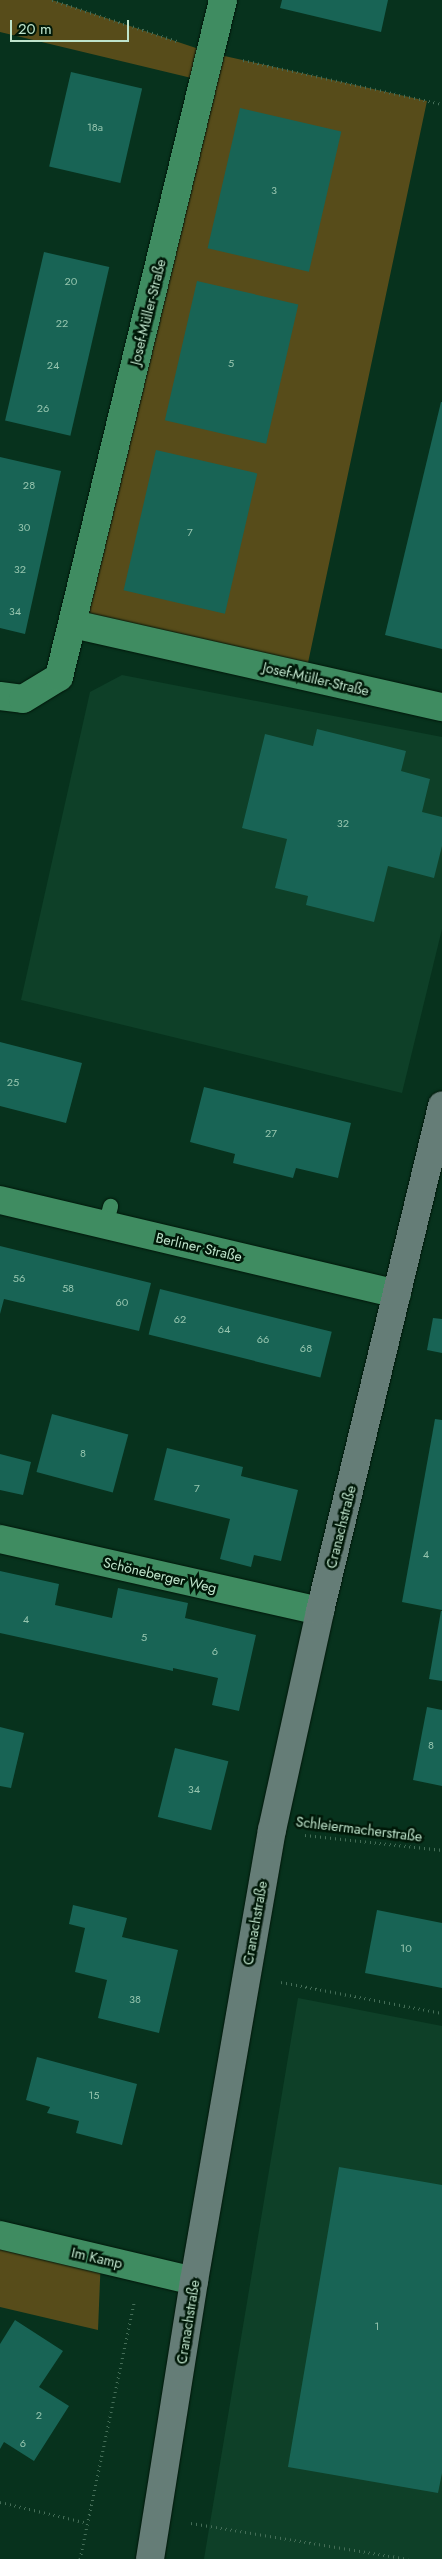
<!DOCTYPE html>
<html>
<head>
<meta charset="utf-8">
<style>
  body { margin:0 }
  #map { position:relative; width:442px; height:2559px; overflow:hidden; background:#07321d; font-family:Jost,sans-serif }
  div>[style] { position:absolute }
  .built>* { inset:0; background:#0e4028 }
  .green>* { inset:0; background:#574c1a }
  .building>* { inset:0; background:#186455; transform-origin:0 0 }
  .path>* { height:3px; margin-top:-1.5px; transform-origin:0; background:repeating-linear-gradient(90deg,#446d57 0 1px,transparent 0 5px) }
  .roads { filter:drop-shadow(0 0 1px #01170a) drop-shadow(0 0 1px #01170a) }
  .lane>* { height:15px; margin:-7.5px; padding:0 7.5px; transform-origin:7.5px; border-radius:7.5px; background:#3f8c61 }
  .street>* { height:28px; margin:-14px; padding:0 14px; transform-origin:14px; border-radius:14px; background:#3f8c61 }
  .secondary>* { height:28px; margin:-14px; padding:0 14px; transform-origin:14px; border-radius:14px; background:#657d77 }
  span { translate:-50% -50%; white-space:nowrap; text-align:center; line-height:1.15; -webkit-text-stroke:5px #001808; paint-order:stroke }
  .number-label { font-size:11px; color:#95c4ae }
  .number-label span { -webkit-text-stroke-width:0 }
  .street-label { font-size:14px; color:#bfe4cc }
  .scale { position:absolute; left:10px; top:20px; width:119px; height:22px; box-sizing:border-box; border:2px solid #bfe4cc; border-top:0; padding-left:6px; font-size:15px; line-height:18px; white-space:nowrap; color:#bfe4cc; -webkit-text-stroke:4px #001808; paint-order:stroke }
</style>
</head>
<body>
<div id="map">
  <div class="built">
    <div style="clip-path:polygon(122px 675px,442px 737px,442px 929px,402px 1093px,21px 1000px,90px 692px)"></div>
    <div style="clip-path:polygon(298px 1998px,442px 2026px,442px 2559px,204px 2559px)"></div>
  </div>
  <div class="green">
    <div style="clip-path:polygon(0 0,52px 0,211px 53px,427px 101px,305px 677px,73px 624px,204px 81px,0 32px)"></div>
    <div style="clip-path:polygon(0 2233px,101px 2256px,98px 2330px,0 2307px)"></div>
  </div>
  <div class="building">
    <div style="clip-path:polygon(282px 0,388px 0,381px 32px,280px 8px)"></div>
    <div style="left:71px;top:72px;width:73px;height:97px;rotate:13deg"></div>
    <div style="left:240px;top:108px;width:104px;height:144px;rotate:13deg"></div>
    <div style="left:44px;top:252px;width:67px;height:173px;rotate:13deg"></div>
    <div style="left:197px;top:281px;width:104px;height:143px;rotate:13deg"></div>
    <div style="clip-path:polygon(441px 402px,442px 402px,442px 649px,385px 635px)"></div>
    <div style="left:156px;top:450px;width:104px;height:144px;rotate:13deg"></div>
    <div style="clip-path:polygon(0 457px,61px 471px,25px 634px,0 628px)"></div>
    <div style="clip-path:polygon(317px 729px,406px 751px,401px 771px,430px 779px,422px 812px,442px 817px,442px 846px,434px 878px,388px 866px,374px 922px,306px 905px,308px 896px,275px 888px,287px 839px,242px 828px,265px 734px,313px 746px)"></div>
    <div style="clip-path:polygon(0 1042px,82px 1063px,66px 1123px,0 1106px)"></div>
    <div style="clip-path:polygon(204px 1087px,351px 1123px,338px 1178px,296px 1168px,293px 1178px,233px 1163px,235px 1154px,190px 1142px)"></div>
    <div style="clip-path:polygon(0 1246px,151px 1283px,139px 1331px,4px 1299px,0 1314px)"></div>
    <div style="left:160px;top:1289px;width:177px;height:47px;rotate:14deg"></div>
    <div style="clip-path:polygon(433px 1318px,442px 1319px,442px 1353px,427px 1350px)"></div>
    <div style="left:52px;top:1414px;width:79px;height:60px;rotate:15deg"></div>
    <div style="clip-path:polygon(435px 1419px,442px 1420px,442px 1610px,402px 1602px)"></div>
    <div style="clip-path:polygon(167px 1448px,243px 1467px,241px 1476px,298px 1490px,281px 1561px,254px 1555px,251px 1567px,220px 1559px,230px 1519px,154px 1500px)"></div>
    <div style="clip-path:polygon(0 1454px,31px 1462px,23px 1495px,0 1490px)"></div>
    <div style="clip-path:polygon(0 1571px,59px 1584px,55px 1605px,112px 1618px,118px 1588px,188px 1603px,185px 1618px,256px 1635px,239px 1711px,212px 1705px,218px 1678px,173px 1668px,173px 1671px,0 1633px)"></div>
    <div style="clip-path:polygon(441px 1611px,442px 1611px,442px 1681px,429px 1679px)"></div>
    <div style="clip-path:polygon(427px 1707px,442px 1710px,442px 1786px,413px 1780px)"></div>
    <div style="clip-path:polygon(0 1727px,24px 1733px,11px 1788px,0 1786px)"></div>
    <div style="left:175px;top:1748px;width:55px;height:71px;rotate:14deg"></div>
    <div style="clip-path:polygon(73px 1905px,127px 1918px,122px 1937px,178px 1950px,159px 2033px,98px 2018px,107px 1980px,75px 1972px,85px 1928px,69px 1924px)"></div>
    <div style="clip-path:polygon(377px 1910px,442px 1923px,442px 1988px,365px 1973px)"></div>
    <div style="clip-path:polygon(37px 2057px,137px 2084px,122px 2145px,76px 2133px,79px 2121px,47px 2113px,50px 2107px,26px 2100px)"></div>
    <div style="clip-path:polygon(339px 2167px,442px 2185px,442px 2473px,438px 2493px,288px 2467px)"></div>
    <div style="clip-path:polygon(15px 2320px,63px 2351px,39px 2387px,69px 2406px,34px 2461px,4px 2442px,0 2449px,0 2344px)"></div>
  </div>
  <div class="path">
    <div style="left:52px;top:0;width:132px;rotate:18.2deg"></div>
    <div style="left:243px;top:60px;width:204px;rotate:12.5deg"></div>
    <div style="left:305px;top:1835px;width:138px;rotate:6.2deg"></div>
    <div style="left:281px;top:1982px;width:164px;rotate:10.9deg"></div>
    <div style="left:0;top:2502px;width:90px;rotate:13.4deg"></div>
    <div style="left:191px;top:2523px;width:220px;rotate:9.4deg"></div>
    <div style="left:80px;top:2559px;width:262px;rotate:-78.1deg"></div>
  </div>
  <div class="roads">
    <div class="lane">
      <div style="left:105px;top:1225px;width:20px;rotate:-75deg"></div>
    </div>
    <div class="street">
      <div style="left:73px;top:624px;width:378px;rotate:12.7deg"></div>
      <div style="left:0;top:696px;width:23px;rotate:7deg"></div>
      <div style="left:23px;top:699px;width:42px;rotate:-31.4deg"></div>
      <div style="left:59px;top:677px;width:697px;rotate:-76.38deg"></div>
      <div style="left:0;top:1200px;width:408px;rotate:13.3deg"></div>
      <div style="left:0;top:1539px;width:328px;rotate:12.7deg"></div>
      <div style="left:0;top:2235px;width:199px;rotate:13.3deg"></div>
    </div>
    <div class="secondary">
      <div style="left:150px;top:2559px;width:281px;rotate:-81deg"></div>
      <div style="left:194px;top:2281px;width:458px;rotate:-80.2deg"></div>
      <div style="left:272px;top:1830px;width:224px;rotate:-77.6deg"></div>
      <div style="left:320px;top:1611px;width:520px;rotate:-76.42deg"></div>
    </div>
  </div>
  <div class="number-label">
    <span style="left:95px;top:127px">18a</span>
    <span style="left:274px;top:190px">3</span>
    <span style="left:71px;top:281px">20</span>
    <span style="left:62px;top:323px">22</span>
    <span style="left:231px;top:363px">5</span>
    <span style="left:53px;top:365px">24</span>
    <span style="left:43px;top:408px">26</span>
    <span style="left:29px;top:485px">28</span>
    <span style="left:24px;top:527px">30</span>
    <span style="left:190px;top:532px">7</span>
    <span style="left:20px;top:569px">32</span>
    <span style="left:15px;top:611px">34</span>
    <span style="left:343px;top:823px">32</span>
    <span style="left:13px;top:1082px">25</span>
    <span style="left:271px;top:1133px">27</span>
    <span style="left:19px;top:1278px">56</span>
    <span style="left:68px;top:1288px">58</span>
    <span style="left:122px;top:1302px">60</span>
    <span style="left:180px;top:1319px">62</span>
    <span style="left:224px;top:1329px">64</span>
    <span style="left:263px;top:1339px">66</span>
    <span style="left:306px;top:1348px">68</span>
    <span style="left:83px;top:1453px">8</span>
    <span style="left:197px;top:1488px">7</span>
    <span style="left:426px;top:1554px">4</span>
    <span style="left:26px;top:1619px">4</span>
    <span style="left:144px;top:1637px">5</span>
    <span style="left:215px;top:1651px">6</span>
    <span style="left:431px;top:1745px">8</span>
    <span style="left:194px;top:1789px">34</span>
    <span style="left:406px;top:1948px">10</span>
    <span style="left:135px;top:1999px">38</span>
    <span style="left:94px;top:2095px">15</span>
    <span style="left:377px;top:2326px">1</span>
    <span style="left:39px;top:2415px">2</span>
    <span style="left:23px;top:2443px">6</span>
  </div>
  <div class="street-label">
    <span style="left:148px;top:312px;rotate:-76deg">Josef-Müller-Straße</span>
    <span style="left:316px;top:679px;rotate:13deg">Josef-Müller-Straße</span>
    <span style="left:199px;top:1247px;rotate:13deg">Berliner Straße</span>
    <span style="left:341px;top:1527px;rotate:-76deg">Cranachstraße</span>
    <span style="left:160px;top:1575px;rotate:13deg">Schöneberger Weg</span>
    <span style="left:359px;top:1829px;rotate:7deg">Schleiermacherstraße</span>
    <span style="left:255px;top:1923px;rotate:-80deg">Cranachstraße</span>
    <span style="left:97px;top:2258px;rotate:13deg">Im Kamp</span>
    <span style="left:188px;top:2322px;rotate:-81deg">Cranachstraße</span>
  </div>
  <div class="scale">20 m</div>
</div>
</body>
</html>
